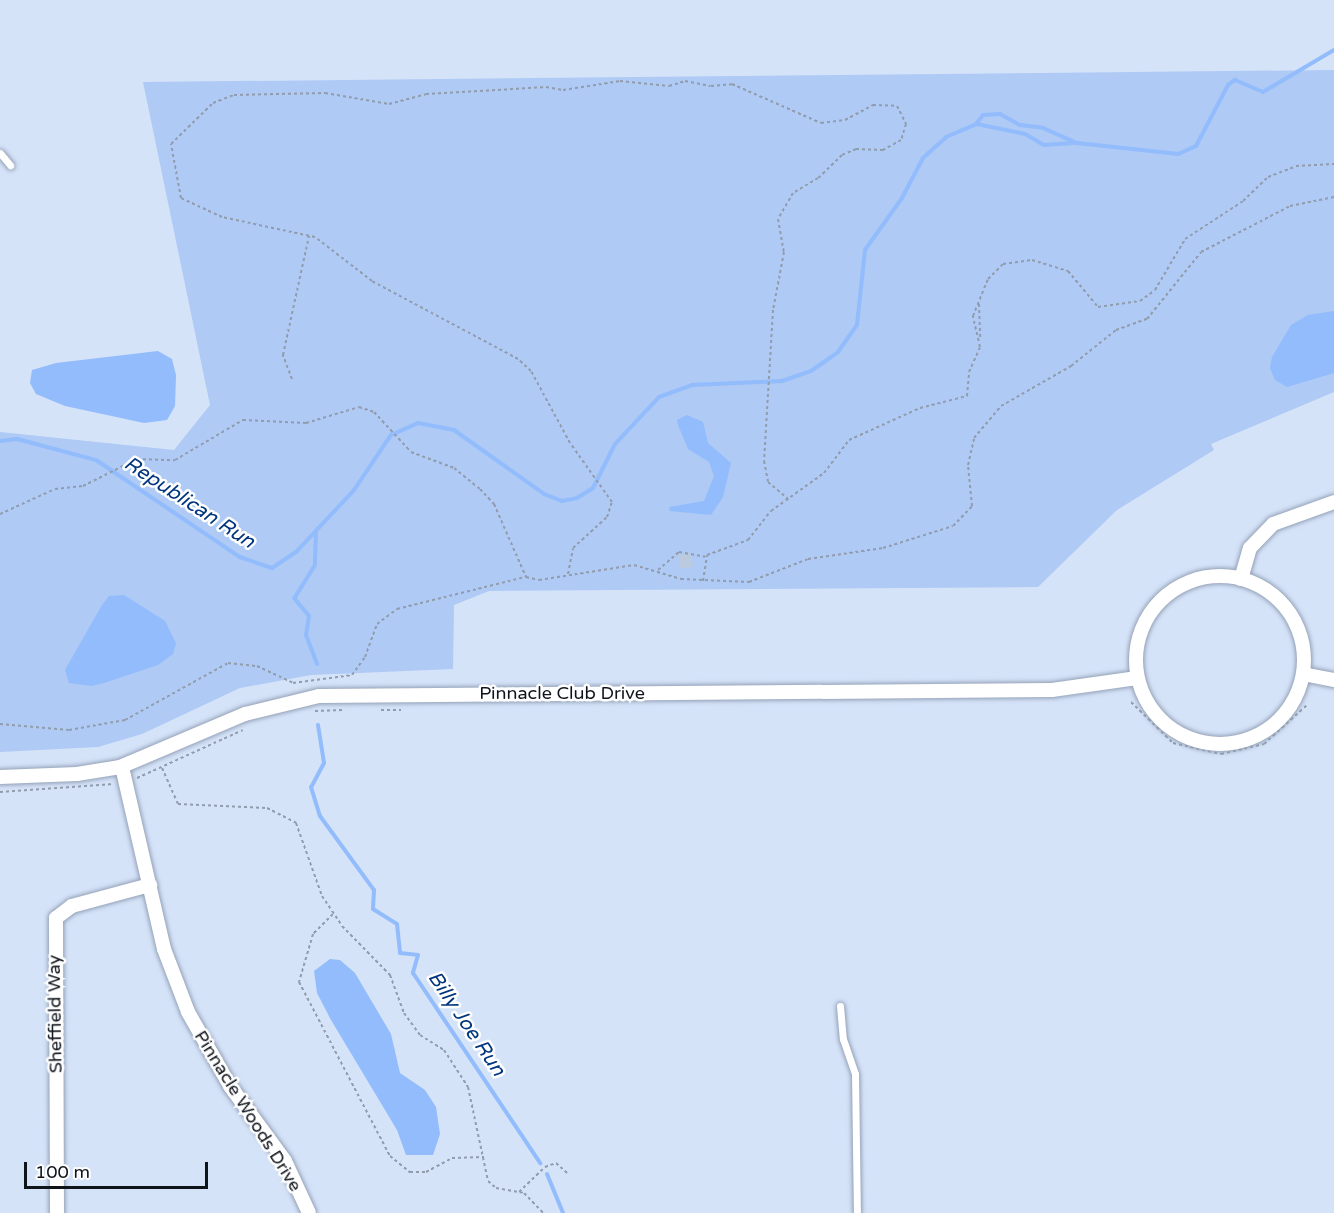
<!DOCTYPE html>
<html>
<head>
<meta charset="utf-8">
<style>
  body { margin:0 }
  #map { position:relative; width:1334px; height:1213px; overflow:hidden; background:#d5e3f9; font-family:"Varela Round",sans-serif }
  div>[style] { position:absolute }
  .green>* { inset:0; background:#aecaf5 }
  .water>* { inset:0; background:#92bcfc }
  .stream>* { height:4px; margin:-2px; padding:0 2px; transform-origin:2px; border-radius:2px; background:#92bcfc }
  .building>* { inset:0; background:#bbcadf; transform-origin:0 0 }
  .path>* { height:2px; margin-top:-1px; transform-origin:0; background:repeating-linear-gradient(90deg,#919cad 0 3px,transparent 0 6px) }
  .roads { filter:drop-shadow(0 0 2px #94a2b7) drop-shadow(0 0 2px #94a2b7) }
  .lane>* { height:7px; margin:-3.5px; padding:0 3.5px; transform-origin:3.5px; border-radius:3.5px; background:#fff }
  .street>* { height:14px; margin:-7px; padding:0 7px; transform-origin:7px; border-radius:7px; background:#fff }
  .street>.ring { margin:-7px; padding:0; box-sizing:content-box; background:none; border:14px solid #fff; border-radius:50% }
  span { translate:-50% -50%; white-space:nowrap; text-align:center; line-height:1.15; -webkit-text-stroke:5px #fff; paint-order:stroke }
  .street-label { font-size:18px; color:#0f141b }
  .water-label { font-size:20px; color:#01367e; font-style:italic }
  .scale { position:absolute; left:24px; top:1162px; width:184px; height:27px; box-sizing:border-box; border:3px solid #0f141b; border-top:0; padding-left:8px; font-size:18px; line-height:21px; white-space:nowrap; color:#0f141b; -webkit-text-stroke:4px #fff; paint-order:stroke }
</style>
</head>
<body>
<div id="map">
  <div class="green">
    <div style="clip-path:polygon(1334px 70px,1334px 392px,1211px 444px,1214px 450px,1117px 510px,1038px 587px,489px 591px,454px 605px,453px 669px,311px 675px,240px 688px,142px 734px,98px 747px,0 752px,0 432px,174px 450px,210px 405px,143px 82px)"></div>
  </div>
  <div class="water">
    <div style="clip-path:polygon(1334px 311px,1334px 373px,1287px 387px,1275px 380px,1270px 368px,1272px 357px,1291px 325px,1308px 315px)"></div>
    <div style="clip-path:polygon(158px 351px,172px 359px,176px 375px,175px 406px,167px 420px,144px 423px,65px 406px,36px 394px,30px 383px,32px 370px,56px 363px)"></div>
    <div style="clip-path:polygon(687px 415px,703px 422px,708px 443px,731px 463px,723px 497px,711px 515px,670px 511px,669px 507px,704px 501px,714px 476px,709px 462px,688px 449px,678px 425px,677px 420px)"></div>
    <div style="clip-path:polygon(124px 595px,165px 621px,176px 643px,173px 654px,158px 665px,107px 682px,92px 686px,69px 683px,65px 670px,102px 605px,109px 596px)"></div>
    <div style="clip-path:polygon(330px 959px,340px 960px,355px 973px,391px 1034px,400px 1073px,425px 1090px,436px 1107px,440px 1134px,433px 1155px,406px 1155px,397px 1130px,331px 1020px,317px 993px,314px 971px)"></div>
  </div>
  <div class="stream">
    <div style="left:977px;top:124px;width:49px;rotate:11.8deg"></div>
    <div style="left:1025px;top:134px;width:22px;rotate:30deg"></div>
    <div style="left:1044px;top:145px;width:29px;rotate:-4deg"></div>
    <div style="left:0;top:441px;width:17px;rotate:-7deg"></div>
    <div style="left:17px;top:439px;width:82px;rotate:14.9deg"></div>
    <div style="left:96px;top:460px;width:174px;rotate:34deg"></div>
    <div style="left:240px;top:557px;width:34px;rotate:19deg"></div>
    <div style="left:272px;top:568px;width:30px;rotate:-34deg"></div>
    <div style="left:297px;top:551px;width:83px;rotate:-46.9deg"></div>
    <div style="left:354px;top:490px;width:66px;rotate:-56.1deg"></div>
    <div style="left:391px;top:435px;width:30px;rotate:-24deg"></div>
    <div style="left:418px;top:423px;width:37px;rotate:11deg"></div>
    <div style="left:454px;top:430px;width:110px;rotate:35.4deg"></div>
    <div style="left:544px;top:494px;width:19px;rotate:21deg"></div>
    <div style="left:562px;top:501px;width:15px;rotate:-11deg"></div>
    <div style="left:577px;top:498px;width:19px;rotate:-32deg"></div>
    <div style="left:593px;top:488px;width:49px;rotate:-63.4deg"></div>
    <div style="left:615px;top:444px;width:64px;rotate:-46.9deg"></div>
    <div style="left:659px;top:397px;width:35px;rotate:-20deg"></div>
    <div style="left:692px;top:385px;width:90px;rotate:-2.5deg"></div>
    <div style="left:782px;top:381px;width:31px;rotate:-19deg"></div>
    <div style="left:811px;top:371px;width:33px;rotate:-35deg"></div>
    <div style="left:838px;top:352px;width:33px;rotate:-55deg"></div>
    <div style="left:857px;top:325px;width:75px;rotate:-83.9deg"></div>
    <div style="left:865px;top:250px;width:64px;rotate:-54.6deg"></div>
    <div style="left:902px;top:198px;width:45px;rotate:-62.3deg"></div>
    <div style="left:923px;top:158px;width:31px;rotate:-42deg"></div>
    <div style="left:946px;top:137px;width:33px;rotate:-23deg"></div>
    <div style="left:976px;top:124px;width:11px;rotate:-52deg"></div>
    <div style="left:983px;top:115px;width:17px;rotate:-3deg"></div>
    <div style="left:1000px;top:114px;width:23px;rotate:29deg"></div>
    <div style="left:1020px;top:125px;width:23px;rotate:7deg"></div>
    <div style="left:1043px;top:128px;width:37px;rotate:24deg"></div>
    <div style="left:1077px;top:143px;width:102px;rotate:6.2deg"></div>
    <div style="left:1178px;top:154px;width:20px;rotate:-24deg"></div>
    <div style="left:1196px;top:146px;width:69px;rotate:-62.3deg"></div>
    <div style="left:1228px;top:85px;width:9px;rotate:-36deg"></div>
    <div style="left:1235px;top:80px;width:30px;rotate:23deg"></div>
    <div style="left:1263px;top:92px;width:82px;rotate:-30.6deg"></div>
    <div style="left:316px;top:532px;width:33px;rotate:92deg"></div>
    <div style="left:315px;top:565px;width:39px;rotate:122deg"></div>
    <div style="left:294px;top:598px;width:23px;rotate:50deg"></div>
    <div style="left:309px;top:616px;width:19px;rotate:99deg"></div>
    <div style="left:306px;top:635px;width:31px;rotate:69deg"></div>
    <div style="left:318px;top:725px;width:38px;rotate:81deg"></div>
    <div style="left:324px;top:763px;width:27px;rotate:118deg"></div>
    <div style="left:311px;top:787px;width:30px;rotate:73deg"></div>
    <div style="left:320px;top:816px;width:92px;rotate:53.9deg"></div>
    <div style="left:374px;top:890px;width:19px;rotate:93deg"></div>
    <div style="left:373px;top:909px;width:28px;rotate:32deg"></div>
    <div style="left:397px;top:924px;width:29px;rotate:84deg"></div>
    <div style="left:400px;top:953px;width:18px;rotate:6deg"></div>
    <div style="left:418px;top:955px;width:19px;rotate:106deg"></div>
    <div style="left:413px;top:973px;width:229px;rotate:56.2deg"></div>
    <div style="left:547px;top:1174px;width:42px;rotate:67.7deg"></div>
  </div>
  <div class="building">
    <div style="left:691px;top:553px;width:14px;height:13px;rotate:82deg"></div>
  </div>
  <div class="path">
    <div style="left:979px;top:304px;width:33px;rotate:88deg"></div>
    <div style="left:292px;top:379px;width:26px;rotate:-111deg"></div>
    <div style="left:283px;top:355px;width:122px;rotate:-77.7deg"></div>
    <div style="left:0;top:514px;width:60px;rotate:-24.4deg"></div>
    <div style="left:55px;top:489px;width:28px;rotate:-6deg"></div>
    <div style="left:83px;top:486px;width:60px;rotate:-26.6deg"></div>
    <div style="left:137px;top:459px;width:38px;rotate:2deg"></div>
    <div style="left:175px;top:460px;width:79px;rotate:-30.5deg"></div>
    <div style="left:243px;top:420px;width:63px;rotate:2.7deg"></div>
    <div style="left:306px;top:423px;width:55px;rotate:-16.8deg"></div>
    <div style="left:359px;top:407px;width:16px;rotate:18deg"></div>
    <div style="left:374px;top:412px;width:54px;rotate:47.2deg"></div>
    <div style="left:411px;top:452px;width:46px;rotate:20.4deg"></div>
    <div style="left:454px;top:468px;width:33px;rotate:39deg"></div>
    <div style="left:480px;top:489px;width:21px;rotate:47deg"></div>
    <div style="left:494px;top:504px;width:80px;rotate:66.3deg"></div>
    <div style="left:526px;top:577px;width:13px;rotate:13deg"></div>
    <div style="left:539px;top:580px;width:96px;rotate:-9deg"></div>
    <div style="left:634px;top:565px;width:49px;rotate:16.6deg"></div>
    <div style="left:681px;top:579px;width:68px;rotate:2.5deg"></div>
    <div style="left:749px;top:582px;width:63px;rotate:-21.3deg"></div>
    <div style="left:808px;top:559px;width:76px;rotate:-8.3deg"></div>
    <div style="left:883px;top:548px;width:73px;rotate:-17.4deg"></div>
    <div style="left:953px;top:526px;width:28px;rotate:-46deg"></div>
    <div style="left:972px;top:506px;width:41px;rotate:-95.6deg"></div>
    <div style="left:968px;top:465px;width:28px;rotate:-77deg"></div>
    <div style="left:974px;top:438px;width:42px;rotate:-49.8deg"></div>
    <div style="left:1001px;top:406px;width:81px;rotate:-29.7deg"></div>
    <div style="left:1071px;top:366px;width:58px;rotate:-38.7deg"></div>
    <div style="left:1116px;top:330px;width:33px;rotate:-20deg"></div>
    <div style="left:1147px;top:319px;width:86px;rotate:-51.1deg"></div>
    <div style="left:1201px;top:252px;width:100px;rotate:-27.3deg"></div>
    <div style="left:1290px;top:206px;width:45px;rotate:-11.6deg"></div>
    <div style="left:658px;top:570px;width:28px;rotate:-41deg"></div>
    <div style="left:679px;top:552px;width:27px;rotate:10deg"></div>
    <div style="left:568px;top:574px;width:26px;rotate:-79deg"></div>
    <div style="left:573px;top:548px;width:46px;rotate:-42.4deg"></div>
    <div style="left:607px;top:517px;width:16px;rotate:-72deg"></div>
    <div style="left:612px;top:502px;width:72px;rotate:-125.4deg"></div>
    <div style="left:570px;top:443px;width:82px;rotate:-118.4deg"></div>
    <div style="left:531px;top:371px;width:18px;rotate:-137deg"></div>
    <div style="left:518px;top:359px;width:166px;rotate:-151.9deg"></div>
    <div style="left:372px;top:281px;width:72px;rotate:-142.3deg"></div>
    <div style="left:315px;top:237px;width:95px;rotate:-167.9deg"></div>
    <div style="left:222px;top:217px;width:45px;rotate:-155.1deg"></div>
    <div style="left:181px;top:198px;width:55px;rotate:-100.5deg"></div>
    <div style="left:171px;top:144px;width:59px;rotate:-44.3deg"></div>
    <div style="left:213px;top:103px;width:22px;rotate:-21deg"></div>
    <div style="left:234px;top:95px;width:91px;rotate:-1.3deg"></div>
    <div style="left:325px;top:93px;width:65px;rotate:9.8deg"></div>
    <div style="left:389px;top:104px;width:38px;rotate:-15deg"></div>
    <div style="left:426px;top:94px;width:120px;rotate:-3.3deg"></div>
    <div style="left:546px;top:87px;width:17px;rotate:10deg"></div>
    <div style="left:563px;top:90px;width:58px;rotate:-9deg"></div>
    <div style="left:620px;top:81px;width:49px;rotate:5.8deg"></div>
    <div style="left:669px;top:86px;width:17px;rotate:-17deg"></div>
    <div style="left:685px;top:81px;width:26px;rotate:11deg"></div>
    <div style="left:711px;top:86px;width:21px;rotate:-5deg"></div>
    <div style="left:732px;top:84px;width:97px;rotate:23.7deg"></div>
    <div style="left:821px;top:123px;width:24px;rotate:-7deg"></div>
    <div style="left:845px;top:120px;width:32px;rotate:-28deg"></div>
    <div style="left:873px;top:105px;width:24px;rotate:2deg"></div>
    <div style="left:897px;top:106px;width:20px;rotate:63deg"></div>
    <div style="left:906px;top:124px;width:17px;rotate:107deg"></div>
    <div style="left:901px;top:140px;width:21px;rotate:151deg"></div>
    <div style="left:883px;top:150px;width:27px;rotate:-178deg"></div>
    <div style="left:856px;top:149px;width:15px;rotate:157deg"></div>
    <div style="left:842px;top:155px;width:33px;rotate:136deg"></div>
    <div style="left:818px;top:178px;width:29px;rotate:149deg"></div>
    <div style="left:793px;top:193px;width:30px;rotate:120deg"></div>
    <div style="left:778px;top:219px;width:34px;rotate:80deg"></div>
    <div style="left:784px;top:252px;width:59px;rotate:100.7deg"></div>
    <div style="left:773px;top:310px;width:151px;rotate:93.4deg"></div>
    <div style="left:764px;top:461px;width:21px;rotate:79deg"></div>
    <div style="left:768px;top:482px;width:26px;rotate:40deg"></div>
    <div style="left:703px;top:581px;width:26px;rotate:-81deg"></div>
    <div style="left:707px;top:555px;width:44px;rotate:-20.1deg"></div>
    <div style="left:748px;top:540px;width:37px;rotate:-52deg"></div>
    <div style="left:771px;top:511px;width:65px;rotate:-35.6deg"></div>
    <div style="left:824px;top:473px;width:41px;rotate:-52.9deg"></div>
    <div style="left:849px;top:440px;width:78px;rotate:-24.3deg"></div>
    <div style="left:920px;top:408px;width:49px;rotate:-14.3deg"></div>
    <div style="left:967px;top:396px;width:24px;rotate:-85deg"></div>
    <div style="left:969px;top:372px;width:27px;rotate:-66deg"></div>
    <div style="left:980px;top:347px;width:32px;rotate:-103deg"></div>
    <div style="left:973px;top:316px;width:40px;rotate:-68deg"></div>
    <div style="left:988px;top:279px;width:21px;rotate:-45deg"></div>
    <div style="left:1003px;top:264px;width:29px;rotate:-8deg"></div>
    <div style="left:1032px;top:260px;width:38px;rotate:17deg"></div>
    <div style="left:1068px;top:271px;width:47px;rotate:50.2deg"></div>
    <div style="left:1098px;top:307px;width:42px;rotate:-8.1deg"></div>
    <div style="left:1140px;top:301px;width:19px;rotate:-36deg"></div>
    <div style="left:1155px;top:290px;width:59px;rotate:-59.5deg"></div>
    <div style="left:1185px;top:239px;width:69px;rotate:-33.2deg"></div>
    <div style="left:1243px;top:201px;width:35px;rotate:-44deg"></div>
    <div style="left:1268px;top:177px;width:30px;rotate:-21deg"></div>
    <div style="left:1296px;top:166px;width:38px;rotate:-3deg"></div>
    <div style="left:1131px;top:702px;width:59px;rotate:44.3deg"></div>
    <div style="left:1173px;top:743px;width:49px;rotate:12.9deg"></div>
    <div style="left:1221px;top:754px;width:44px;rotate:-13.1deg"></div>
    <div style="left:1264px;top:744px;width:58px;rotate:-42.2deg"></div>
    <div style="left:381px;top:710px;width:20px"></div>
    <div style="left:315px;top:711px;width:28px;rotate:-2deg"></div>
    <div style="left:0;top:724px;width:69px;rotate:5deg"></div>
    <div style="left:69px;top:730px;width:57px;rotate:-10.1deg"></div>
    <div style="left:125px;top:720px;width:118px;rotate:-29deg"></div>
    <div style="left:228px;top:663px;width:29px;rotate:6deg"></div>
    <div style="left:257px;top:666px;width:40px;rotate:25deg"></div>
    <div style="left:293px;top:683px;width:60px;rotate:-7.7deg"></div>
    <div style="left:352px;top:675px;width:22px;rotate:-54deg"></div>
    <div style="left:365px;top:657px;width:35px;rotate:-70deg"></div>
    <div style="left:377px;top:624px;width:25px;rotate:-37deg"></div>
    <div style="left:397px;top:609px;width:132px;rotate:-14deg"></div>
    <div style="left:162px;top:768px;width:39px;rotate:66deg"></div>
    <div style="left:178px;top:804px;width:89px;rotate:2.6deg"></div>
    <div style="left:267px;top:808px;width:33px;rotate:27deg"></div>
    <div style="left:296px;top:823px;width:77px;rotate:70.4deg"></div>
    <div style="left:322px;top:896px;width:36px;rotate:56deg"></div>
    <div style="left:342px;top:926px;width:69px;rotate:45.6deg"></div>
    <div style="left:390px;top:975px;width:40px;rotate:69.8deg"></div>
    <div style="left:404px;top:1013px;width:27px;rotate:54deg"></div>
    <div style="left:420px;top:1035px;width:28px;rotate:32deg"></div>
    <div style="left:444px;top:1050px;width:44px;rotate:57deg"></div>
    <div style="left:468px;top:1087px;width:96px;rotate:78deg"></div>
    <div style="left:488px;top:1181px;width:11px;rotate:41deg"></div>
    <div style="left:496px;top:1188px;width:28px;rotate:10deg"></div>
    <div style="left:524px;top:1193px;width:28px;rotate:46deg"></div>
    <div style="left:137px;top:778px;width:116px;rotate:-24.4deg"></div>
    <div style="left:0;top:792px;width:114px;rotate:-4deg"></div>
    <div style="left:333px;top:914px;width:28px;rotate:135deg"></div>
    <div style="left:313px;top:934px;width:50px;rotate:106.3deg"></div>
    <div style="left:299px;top:982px;width:196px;rotate:62.4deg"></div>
    <div style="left:390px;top:1156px;width:26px;rotate:39deg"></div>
    <div style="left:410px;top:1172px;width:16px"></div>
    <div style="left:426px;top:1172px;width:30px;rotate:-28deg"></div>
    <div style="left:452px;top:1158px;width:32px;rotate:-2deg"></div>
    <div style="left:519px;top:1192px;width:36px;rotate:-44deg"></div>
    <div style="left:545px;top:1167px;width:12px;rotate:-20deg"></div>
    <div style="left:556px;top:1163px;width:15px;rotate:42deg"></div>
  </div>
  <div class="roads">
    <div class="lane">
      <div style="left:0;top:153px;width:16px;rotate:50deg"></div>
      <div style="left:840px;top:1006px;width:33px;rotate:85deg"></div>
      <div style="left:843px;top:1039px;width:37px;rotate:71deg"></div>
      <div style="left:855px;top:1074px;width:139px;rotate:89.2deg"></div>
    </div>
    <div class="street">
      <div class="ring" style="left:1136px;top:576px;width:154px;height:154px"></div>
      <div style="left:1241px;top:579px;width:32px;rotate:-74deg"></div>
      <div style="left:1250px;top:548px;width:33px;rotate:-46deg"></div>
      <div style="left:1273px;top:524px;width:65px;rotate:-19.8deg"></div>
      <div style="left:1303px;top:674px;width:32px;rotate:11deg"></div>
      <div style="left:122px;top:767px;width:187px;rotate:77deg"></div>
      <div style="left:164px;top:949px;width:67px;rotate:69.1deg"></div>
      <div style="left:188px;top:1012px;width:85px;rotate:60.4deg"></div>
      <div style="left:230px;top:1086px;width:93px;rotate:53.7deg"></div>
      <div style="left:285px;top:1161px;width:57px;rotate:65.2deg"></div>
      <div style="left:0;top:777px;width:77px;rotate:-2.2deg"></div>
      <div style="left:77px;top:774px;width:44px;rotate:-9.2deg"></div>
      <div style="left:120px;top:767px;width:136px;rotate:-23deg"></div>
      <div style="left:245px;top:714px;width:76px;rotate:-13.7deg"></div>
      <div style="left:319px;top:696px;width:733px;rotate:-0.47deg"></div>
      <div style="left:1052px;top:690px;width:86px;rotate:-8deg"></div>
      <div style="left:57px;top:1213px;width:295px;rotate:-90.2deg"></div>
      <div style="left:56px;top:918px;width:20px;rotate:-37deg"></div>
      <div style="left:72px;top:906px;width:81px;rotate:-15.1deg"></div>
    </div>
  </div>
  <div class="street-label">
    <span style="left:562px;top:693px">Pinnacle Club Drive</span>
    <span style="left:55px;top:1014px;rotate:-91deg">Sheffield Way</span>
    <span style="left:248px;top:1111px;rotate:58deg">Pinnacle Woods Drive</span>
  </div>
  <div class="water-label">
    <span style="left:189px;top:503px;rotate:33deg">Republican Run</span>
    <span style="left:466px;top:1024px;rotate:56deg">Billy Joe Run</span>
  </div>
  <div class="scale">100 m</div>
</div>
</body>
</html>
